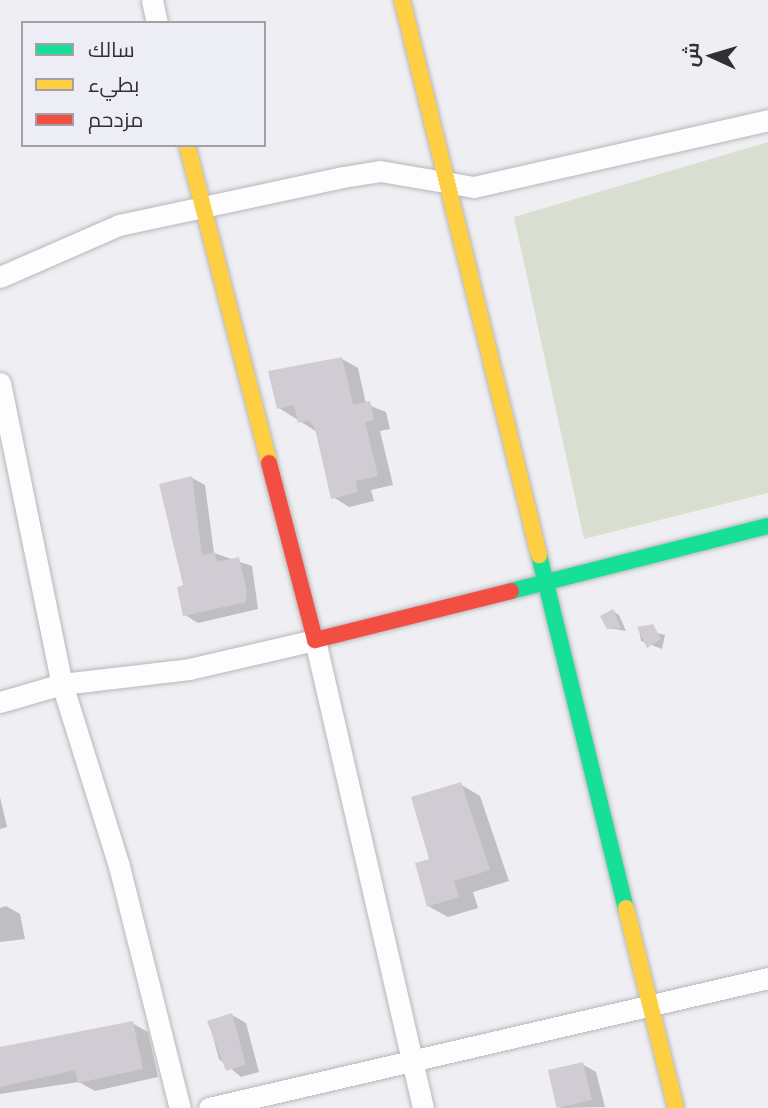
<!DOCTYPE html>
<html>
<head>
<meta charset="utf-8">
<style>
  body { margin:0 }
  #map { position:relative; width:768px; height:1108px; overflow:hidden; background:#efeff3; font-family:"IBM Plex Sans",Cairo,sans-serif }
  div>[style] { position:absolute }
  .green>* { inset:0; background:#d8dfd0 }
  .shadow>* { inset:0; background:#0003 }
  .building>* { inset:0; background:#d1ccd3; transform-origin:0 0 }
  .roads { filter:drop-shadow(0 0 2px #b7b7bb) drop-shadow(0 0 2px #b7b7bb) }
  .street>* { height:21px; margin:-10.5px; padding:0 10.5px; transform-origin:10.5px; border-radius:10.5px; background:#fdfdfd }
  .fast>* { height:16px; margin:-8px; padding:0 8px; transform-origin:8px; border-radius:8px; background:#16e098 }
  .slow>* { height:16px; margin:-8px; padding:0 8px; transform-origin:8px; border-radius:8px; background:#ffcf43 }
  .jam>* { height:16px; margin:-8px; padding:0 8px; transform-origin:8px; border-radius:8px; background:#f24e42 }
  span { translate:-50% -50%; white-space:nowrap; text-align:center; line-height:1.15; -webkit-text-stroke:5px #ededf5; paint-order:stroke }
  .legend { position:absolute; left:21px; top:21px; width:245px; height:126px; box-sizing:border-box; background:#ededf5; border:2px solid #a1a1a7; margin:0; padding:9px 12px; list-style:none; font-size:21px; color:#303033 }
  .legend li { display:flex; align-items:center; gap:14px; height:35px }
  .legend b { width:35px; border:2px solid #a1a1a7 }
  .north { position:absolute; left:677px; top:21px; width:70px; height:70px; -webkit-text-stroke:5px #ededf5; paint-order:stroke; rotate:274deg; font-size:19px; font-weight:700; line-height:28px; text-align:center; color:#303033 }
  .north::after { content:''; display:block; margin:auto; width:24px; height:32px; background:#303033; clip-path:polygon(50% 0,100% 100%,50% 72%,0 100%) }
</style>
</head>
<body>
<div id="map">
  <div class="green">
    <div style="clip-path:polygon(768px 142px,768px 493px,584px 539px,514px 217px)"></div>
  </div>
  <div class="shadow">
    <div style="clip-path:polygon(342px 359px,358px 368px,366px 404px,386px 412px,390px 429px,380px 431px,393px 485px,371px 490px,374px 501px,349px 507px,333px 497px,317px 432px,279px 408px)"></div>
    <div style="clip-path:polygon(192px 478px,205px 485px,214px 553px,252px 566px,258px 609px,198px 623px,185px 615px)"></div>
    <div style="clip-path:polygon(613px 611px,619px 615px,626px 631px,608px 628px)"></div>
    <div style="clip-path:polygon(639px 629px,665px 635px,662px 649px,641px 641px)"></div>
    <div style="clip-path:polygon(460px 784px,480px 796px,509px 881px,473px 892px,478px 908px,448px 917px,428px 906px,431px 860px)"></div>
    <div style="clip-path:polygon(0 797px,7px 827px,0 829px)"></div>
    <div style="clip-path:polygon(6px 906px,20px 914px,25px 939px,0 942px,0 908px)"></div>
    <div style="clip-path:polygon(232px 1015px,246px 1023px,259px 1072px,241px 1077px,219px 1059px,209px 1022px)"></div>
    <div style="clip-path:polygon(132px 1023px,148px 1032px,158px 1077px,95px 1091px,79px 1082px,0 1094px,0 1051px)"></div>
    <div style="clip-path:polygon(582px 1064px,596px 1072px,605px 1107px,560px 1108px)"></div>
  </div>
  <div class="building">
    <div style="clip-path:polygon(342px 357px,353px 405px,370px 401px,374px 420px,365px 422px,378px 476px,356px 481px,358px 492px,331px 499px,315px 429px,309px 420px,298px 423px,294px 405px,277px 409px,268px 371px)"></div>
    <div style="clip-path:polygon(192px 476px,202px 555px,215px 552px,217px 562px,239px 557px,247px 592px,246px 602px,183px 616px,177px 587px,183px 585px,159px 484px)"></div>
    <div style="clip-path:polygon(613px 609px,621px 628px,607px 629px,600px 616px)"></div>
    <div style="clip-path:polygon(653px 624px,661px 639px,647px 648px,637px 627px)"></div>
    <div style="clip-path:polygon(461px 782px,490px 870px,454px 881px,459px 897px,427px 907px,415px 863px,429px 859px,411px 797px)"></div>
    <div style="clip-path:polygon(232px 1013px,246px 1065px,226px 1071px,207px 1021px)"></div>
    <div style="clip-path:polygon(133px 1021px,143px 1069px,78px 1083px,75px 1070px,0 1087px,0 1047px)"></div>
    <div style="left:583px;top:1062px;width:39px;height:36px;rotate:77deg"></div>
  </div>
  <div class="roads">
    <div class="street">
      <div style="left:152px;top:0;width:24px;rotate:78deg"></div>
      <div style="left:0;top:277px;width:130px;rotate:-23.6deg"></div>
      <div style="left:119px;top:225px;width:229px;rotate:-12.1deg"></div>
      <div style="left:343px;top:177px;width:37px;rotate:-9deg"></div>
      <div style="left:380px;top:171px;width:95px;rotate:9.7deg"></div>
      <div style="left:474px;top:187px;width:302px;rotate:-12.8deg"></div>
      <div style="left:0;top:383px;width:307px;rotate:78.4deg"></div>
      <div style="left:62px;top:684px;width:191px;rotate:72.6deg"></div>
      <div style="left:119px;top:866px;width:250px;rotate:75.9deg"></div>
      <div style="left:0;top:702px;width:65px;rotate:-16.2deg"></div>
      <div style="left:62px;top:684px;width:128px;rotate:-6.7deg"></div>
      <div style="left:189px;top:669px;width:129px;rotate:-13deg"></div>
      <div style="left:315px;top:640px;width:480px;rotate:77deg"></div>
      <div style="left:209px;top:1108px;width:574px;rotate:-13.09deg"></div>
    </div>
    <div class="fast">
      <div style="left:539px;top:555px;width:364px;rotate:76.2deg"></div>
      <div style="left:511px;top:591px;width:265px;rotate:-14.2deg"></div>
    </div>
    <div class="slow">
      <div style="left:402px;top:0;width:572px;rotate:76.13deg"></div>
      <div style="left:187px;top:145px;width:328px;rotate:75.5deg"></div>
      <div style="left:626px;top:908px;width:206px;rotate:76deg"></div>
    </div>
    <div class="jam">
      <div style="left:269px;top:463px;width:183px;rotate:75.4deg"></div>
      <div style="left:315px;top:640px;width:202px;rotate:-14deg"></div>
    </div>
  </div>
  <ul class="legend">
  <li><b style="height:9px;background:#16e098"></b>سالك</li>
  <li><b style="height:9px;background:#ffcf43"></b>بطيء</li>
  <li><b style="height:9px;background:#f24e42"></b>مزدحم</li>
  </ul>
  <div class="north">ش</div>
</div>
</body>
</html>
